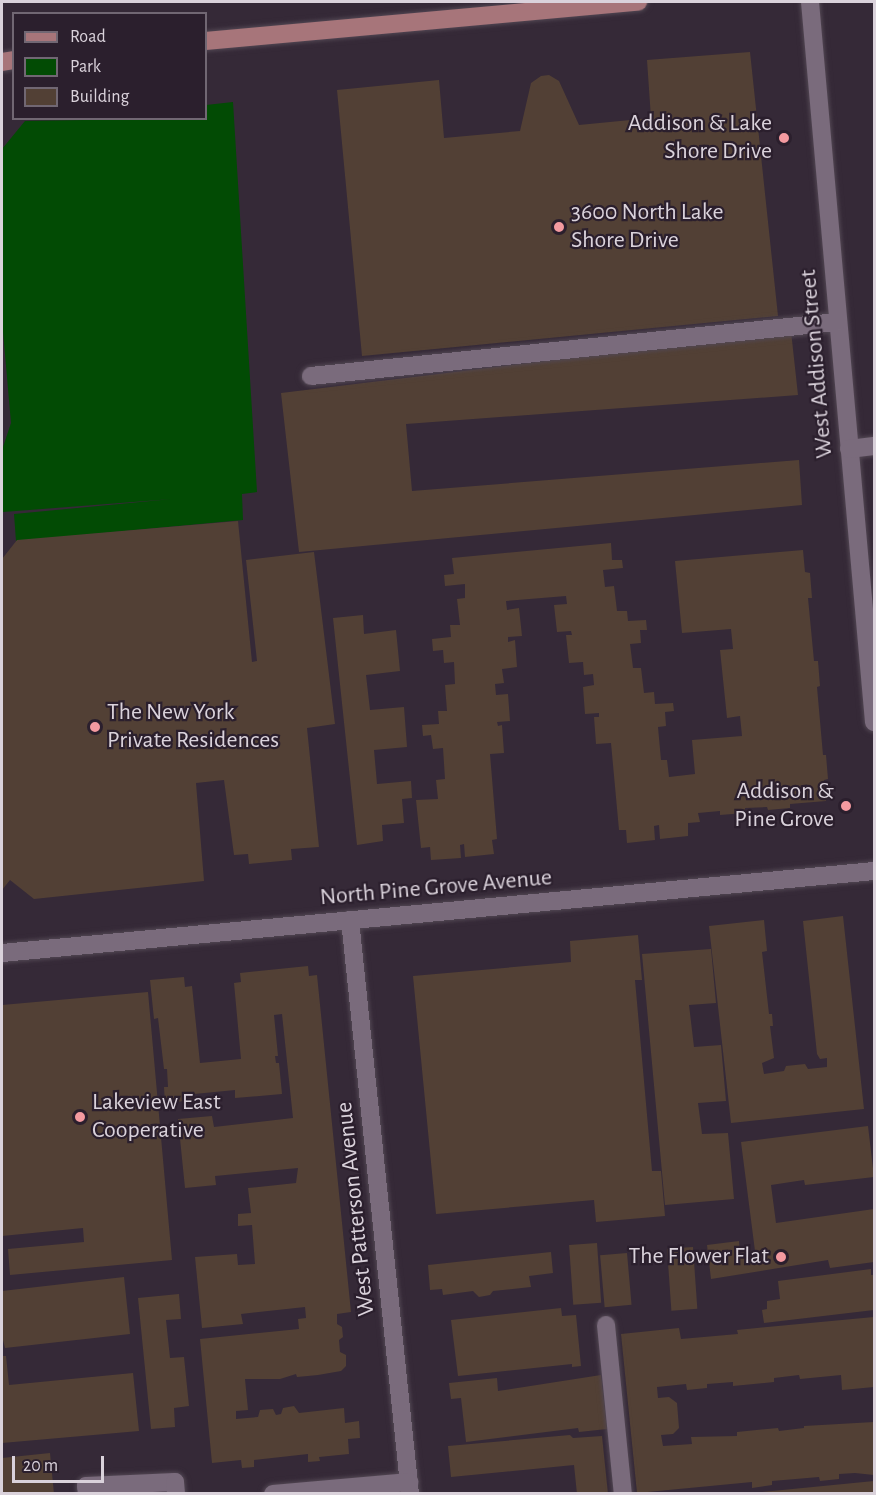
<!DOCTYPE html>
<html>
<head>
<meta charset="utf-8">
<style>
  body { margin:0 }
  #map { position:relative; width:876px; height:1495px; overflow:hidden; background:#352937; font-family:"Alegreya Sans",sans-serif }
  div>[style] { position:absolute }
  .green>* { inset:0; background:#024b04 }
  .building>* { inset:0; background:#524035; transform-origin:0 0 }
  .roads { filter:drop-shadow(0 0 2px #524753) drop-shadow(0 0 2px #524753) }
  .minor>* { height:18px; margin:-9px; padding:0 9px; transform-origin:9px; border-radius:9px; background:#7a6b7c }
  .major>* { height:18px; margin:-9px; padding:0 9px; transform-origin:9px; border-radius:9px; background:#a7757a }
  .dots>* { width:16px; height:16px; translate:-50% -50%; box-sizing:border-box; border:3px solid #2b1f2d; border-radius:50% }
  span { translate:-50% -50%; white-space:nowrap; text-align:center; line-height:1.15; -webkit-text-stroke:4.5px #2b1f2d; paint-order:stroke }
  .poi-label { font-size:24px; color:#dad2db }
  .right { translate:-100% -50%; text-align:right }
  .left { translate:0 -50%; text-align:left }
  .street-label { font-size:24px; color:#dad2db }
  .frame { position:absolute; inset:0; border:3px solid #dad2db; pointer-events:none }
  .legend { position:absolute; left:12px; top:12px; width:195px; height:108px; box-sizing:border-box; background:#2b1f2d; border:2px solid #716773; margin:0; padding:8px 10px; list-style:none; font-size:18px; color:#dad2db }
  .legend li { display:flex; align-items:center; gap:12px; height:30px }
  .legend b { width:30px; border:2px solid #716773 }
  .scale { position:absolute; left:12px; top:1456px; width:92px; height:27px; box-sizing:border-box; border:3px solid #dad2db; border-top:0; padding-left:8px; font-size:18px; line-height:21px; white-space:nowrap; color:#dad2db; -webkit-text-stroke:4px #2b1f2d; paint-order:stroke }
</style>
</head>
<body>
<div id="map">
  <div class="green">
    <div style="clip-path:polygon(233px 102px,257px 492px,242px 494px,243px 520px,16px 541px,14px 514px,172px 499px,3px 512px,2px 450px,11px 423px,2px 320px,2px 149px,25px 121px,206px 118px,206px 105px)"></div>
  </div>
  <div class="building">
    <div style="clip-path:polygon(750px 52px,778px 316px,362px 356px,337px 90px,439px 80px,444px 138px,520px 131px,531px 83px,541px 76px,549px 75px,559px 81px,579px 125px,651px 118px,647px 60px)"></div>
    <div style="clip-path:polygon(791px 331px,798px 395px,406px 424px,412px 491px,799px 460px,802px 505px,299px 552px,281px 393px)"></div>
    <div style="clip-path:polygon(238px 521px,252px 662px,257px 661px,246px 560px,314px 552px,335px 724px,307px 728px,319px 847px,291px 849px,292px 860px,249px 864px,248px 854px,234px 855px,224px 780px,196px 783px,204px 881px,34px 899px,10px 880px,2px 890px,2px 559px,17px 540px)"></div>
    <div style="clip-path:polygon(611px 543px,612px 560px,622px 560px,623px 568px,603px 570px,605px 587px,614px 586px,617px 611px,627px 611px,628px 621px,646px 620px,647px 630px,640px 630px,641px 643px,630px 644px,633px 668px,641px 668px,644px 693px,654px 692px,655px 704px,673px 703px,674px 711px,665px 712px,666px 726px,658px 727px,661px 760px,667px 760px,669px 777px,695px 774px,692px 740px,742px 736px,740px 716px,727px 718px,720px 650px,733px 649px,731px 629px,682px 633px,675px 561px,803px 550px,805px 572px,810px 573px,812px 598px,808px 598px,814px 661px,818px 661px,820px 686px,817px 687px,823px 755px,826px 755px,828px 779px,824px 780px,826px 801px,790px 804px,790px 808px,768px 810px,767px 807px,745px 808px,745px 813px,720px 815px,720px 811px,698px 813px,700px 822px,688px 823px,688px 836px,660px 839px,659px 825px,654px 826px,655px 840px,627px 843px,626px 830px,619px 830px,611px 743px,596px 744px,594px 717px,599px 717px,599px 713px,585px 714px,583px 687px,594px 685px,593px 674px,584px 675px,583px 662px,569px 663px,566px 635px,572px 635px,571px 631px,557px 632px,554px 605px,567px 604px,566px 596px,506px 601px,507px 610px,519px 608px,522px 636px,508px 637px,508px 642px,515px 640px,517px 667px,502px 669px,504px 683px,495px 684px,496px 695px,508px 694px,510px 721px,497px 722px,498px 726px,502px 725px,504px 753px,490px 754px,497px 839px,492px 840px,494px 854px,465px 857px,464px 844px,460px 845px,461px 858px,431px 860px,430px 847px,421px 848px,416px 800px,438px 799px,436px 780px,445px 779px,443px 748px,433px 749px,431px 735px,423px 736px,422px 725px,439px 724px,438px 711px,447px 711px,445px 685px,455px 684px,454px 662px,444px 663px,443px 650px,433px 651px,432px 639px,451px 637px,450px 625px,460px 625px,457px 599px,465px 598px,465px 584px,445px 586px,444px 575px,454px 574px,452px 558px)"></div>
    <div style="clip-path:polygon(363px 615px,364px 634px,396px 630px,400px 671px,366px 675px,370px 710px,404px 707px,407px 747px,374px 750px,377px 784px,411px 781px,412px 798px,402px 799px,404px 823px,382px 825px,383px 841px,357px 845px,333px 618px)"></div>
    <div style="clip-path:polygon(843px 916px,864px 1109px,731px 1123px,709px 926px,764px 920px,767px 951px,762px 952px,769px 1014px,772px 1014px,773px 1026px,770px 1026px,774px 1058px,762px 1063px,764px 1074px,784px 1071px,786px 1066px,805px 1064px,808px 1069px,827px 1067px,827px 1058px,820px 1059px,817px 1054px,803px 921px)"></div>
    <div style="clip-path:polygon(638px 935px,642px 980px,635px 980px,652px 1171px,661px 1171px,665px 1216px,596px 1222px,594px 1200px,436px 1214px,413px 976px,571px 962px,570px 941px)"></div>
    <div style="clip-path:polygon(711px 949px,716px 1003px,689px 1005px,694px 1047px,721px 1045px,726px 1101px,698px 1103px,702px 1134px,728px 1133px,734px 1199px,665px 1205px,642px 954px)"></div>
    <div style="clip-path:polygon(308px 966px,309px 976px,317px 975px,351px 1312px,337px 1314px,337px 1324px,342px 1327px,343px 1337px,339px 1340px,340px 1352px,346px 1355px,346px 1366px,341px 1371px,318px 1375px,297px 1377px,296px 1374px,280px 1379px,245px 1379px,248px 1410px,236px 1411px,236px 1419px,258px 1417px,260px 1410px,273px 1409px,276px 1415px,281px 1414px,283px 1408px,294px 1406px,299px 1413px,344px 1408px,345px 1423px,359px 1421px,360px 1438px,348px 1439px,349px 1454px,319px 1457px,320px 1461px,308px 1462px,308px 1454px,254px 1460px,254px 1467px,242px 1468px,241px 1460px,212px 1463px,200px 1339px,299px 1329px,298px 1319px,306px 1318px,305px 1307px,241px 1314px,243px 1324px,202px 1328px,195px 1257px,237px 1254px,238px 1265px,255px 1264px,252px 1225px,238px 1226px,238px 1214px,251px 1213px,248px 1188px,296px 1183px,298px 1168px,215px 1176px,216px 1185px,185px 1188px,178px 1119px,212px 1116px,214px 1127px,293px 1118px,282px 1014px,274px 1015px,278px 1056px,275px 1056px,276px 1063px,279px 1063px,282px 1094px,235px 1098px,235px 1090px,194px 1094px,195px 1100px,165px 1103px,164px 1087px,168px 1087px,167px 1069px,164px 1069px,158px 1018px,154px 1019px,150px 980px,184px 977px,185px 987px,192px 986px,200px 1063px,241px 1059px,234px 983px,241px 982px,240px 973px)"></div>
    <div style="clip-path:polygon(148px 992px,172px 1260px,10px 1275px,8px 1249px,84px 1242px,83px 1228px,2px 1236px,2px 1005px)"></div>
    <div style="clip-path:polygon(868px 1126px,874px 1177px,805px 1185px,804px 1180px,771px 1185px,776px 1223px,874px 1209px,874px 1262px,830px 1268px,828px 1260px,711px 1279px,707px 1245px,739px 1241px,740px 1253px,755px 1251px,741px 1142px)"></div>
    <div style="left:597px;top:1243px;width:60px;height:28px;rotate:86deg"></div>
    <div style="left:693px;top:1247px;width:62px;height:26px;rotate:86deg"></div>
    <div style="clip-path:polygon(551px 1252px,553px 1273px,529px 1276px,531px 1287px,493px 1291px,490px 1295px,479px 1297px,473px 1291px,443px 1295px,442px 1289px,430px 1290px,428px 1265px)"></div>
    <div style="left:627px;top:1253px;width:52px;height:27px;rotate:85deg"></div>
    <div style="clip-path:polygon(871px 1269px,871px 1275px,874px 1275px,874px 1310px,764px 1323px,762px 1310px,767px 1309px,767px 1301px,780px 1299px,778px 1281px)"></div>
    <div style="clip-path:polygon(124px 1277px,130px 1334px,5px 1348px,2px 1336px,2px 1291px)"></div>
    <div style="clip-path:polygon(179px 1294px,181px 1319px,166px 1320px,170px 1358px,184px 1357px,189px 1406px,174px 1408px,175px 1427px,151px 1429px,138px 1298px)"></div>
    <div style="clip-path:polygon(561px 1308px,562px 1316px,576px 1315px,581px 1366px,572px 1367px,572px 1364px,458px 1376px,451px 1320px)"></div>
    <div style="clip-path:polygon(874px 1317px,874px 1387px,842px 1390px,841px 1375px,800px 1379px,799px 1375px,774px 1378px,774px 1382px,733px 1386px,733px 1382px,707px 1384px,707px 1388px,687px 1390px,686px 1384px,657px 1387px,658px 1398px,669px 1397px,677px 1403px,679px 1428px,673px 1434px,661px 1435px,663px 1446px,692px 1444px,691px 1437px,737px 1436px,737px 1432px,778px 1428px,779px 1431px,804px 1428px,804px 1426px,874px 1422px,874px 1475px,855px 1473px,839px 1474px,839px 1479px,820px 1481px,819px 1477px,772px 1481px,772px 1485px,752px 1488px,752px 1482px,637px 1493px,621px 1334px,679px 1328px,681px 1339px,738px 1334px,737px 1330px,757px 1328px)"></div>
    <div style="clip-path:polygon(2px 1356px,6px 1356px,9px 1385px,133px 1373px,139px 1431px,2px 1443px)"></div>
    <div style="clip-path:polygon(601px 1375px,607px 1429px,579px 1432px,578px 1428px,466px 1442px,461px 1398px,451px 1399px,449px 1383px,497px 1378px,498px 1391px)"></div>
    <div style="clip-path:polygon(570px 1435px,573px 1438px,602px 1436px,608px 1494px,577px 1494px,574px 1465px,451px 1477px,448px 1446px)"></div>
    <div style="clip-path:polygon(50px 1453px,54px 1494px,2px 1494px,2px 1458px)"></div>
    <div style="clip-path:polygon(874px 1481px,874px 1494px,763px 1494px,762px 1492px)"></div>
  </div>
  <div class="roads">
    <div class="minor">
      <div style="left:810px;top:2px;width:723px;rotate:84.92deg"></div>
      <div style="left:311px;top:376px;width:529px;rotate:-5.86deg"></div>
      <div style="left:849px;top:449px;width:25px;rotate:-7deg"></div>
      <div style="left:350px;top:920px;width:577px;rotate:84.03deg"></div>
      <div style="left:2px;top:953px;width:876px;rotate:-5.37deg"></div>
      <div style="left:606px;top:1325px;width:170px;rotate:84.3deg"></div>
      <div style="left:87px;top:1494px;width:8px;rotate:-97deg"></div>
      <div style="left:86px;top:1486px;width:89px;rotate:-2.6deg"></div>
      <div style="left:175px;top:1482px;width:12px;rotate:85deg"></div>
      <div style="left:273px;top:1494px;width:137px;rotate:-5deg"></div>
    </div>
    <div class="major">
      <div style="left:206px;top:41px;width:434px;rotate:-5.2deg"></div>
      <div style="left:2px;top:62px;width:12px;rotate:-9deg"></div>
    </div>
  </div>
  <div class="dots">
    <div style="left:784px;top:138px;background:#f49aa0"></div>
    <div style="left:559px;top:227px;background:#f49aa0"></div>
    <div style="left:95px;top:727px;background:#f49aa0"></div>
    <div style="left:846px;top:806px;background:#f49aa0"></div>
    <div style="left:80px;top:1117px;background:#f49aa0"></div>
    <div style="left:781px;top:1257px;background:#f49aa0"></div>
  </div>
  <div class="poi-label">
    <span class="right" style="left:772px;top:138px">Addison &amp; Lake<br>Shore Drive</span>
    <span class="left" style="left:571px;top:227px">3600 North Lake<br>Shore Drive</span>
    <span class="left" style="left:107px;top:727px">The New York<br>Private Residences</span>
    <span class="right" style="left:834px;top:806px">Addison &amp;<br>Pine Grove</span>
    <span class="left" style="left:92px;top:1117px">Lakeview East<br>Cooperative</span>
    <span class="right" style="left:769px;top:1257px">The Flower Flat</span>
  </div>
  <div class="street-label">
    <span style="left:817px;top:364px;rotate:-95deg">West Addison Street</span>
    <span style="left:436px;top:888px;rotate:-5deg">North Pine Grove Avenue</span>
    <span style="left:356px;top:1209px;rotate:-96deg">West Patterson Avenue</span>
  </div>
  <div class="frame"></div>
  <ul class="legend">
  <li><b style="height:8px;background:#a7757a"></b>Road</li>
  <li><b style="height:16px;background:#024b04"></b>Park</li>
  <li><b style="height:16px;background:#524035"></b>Building</li>
  </ul>
  <div class="scale">20 m</div>
</div>
</body>
</html>
